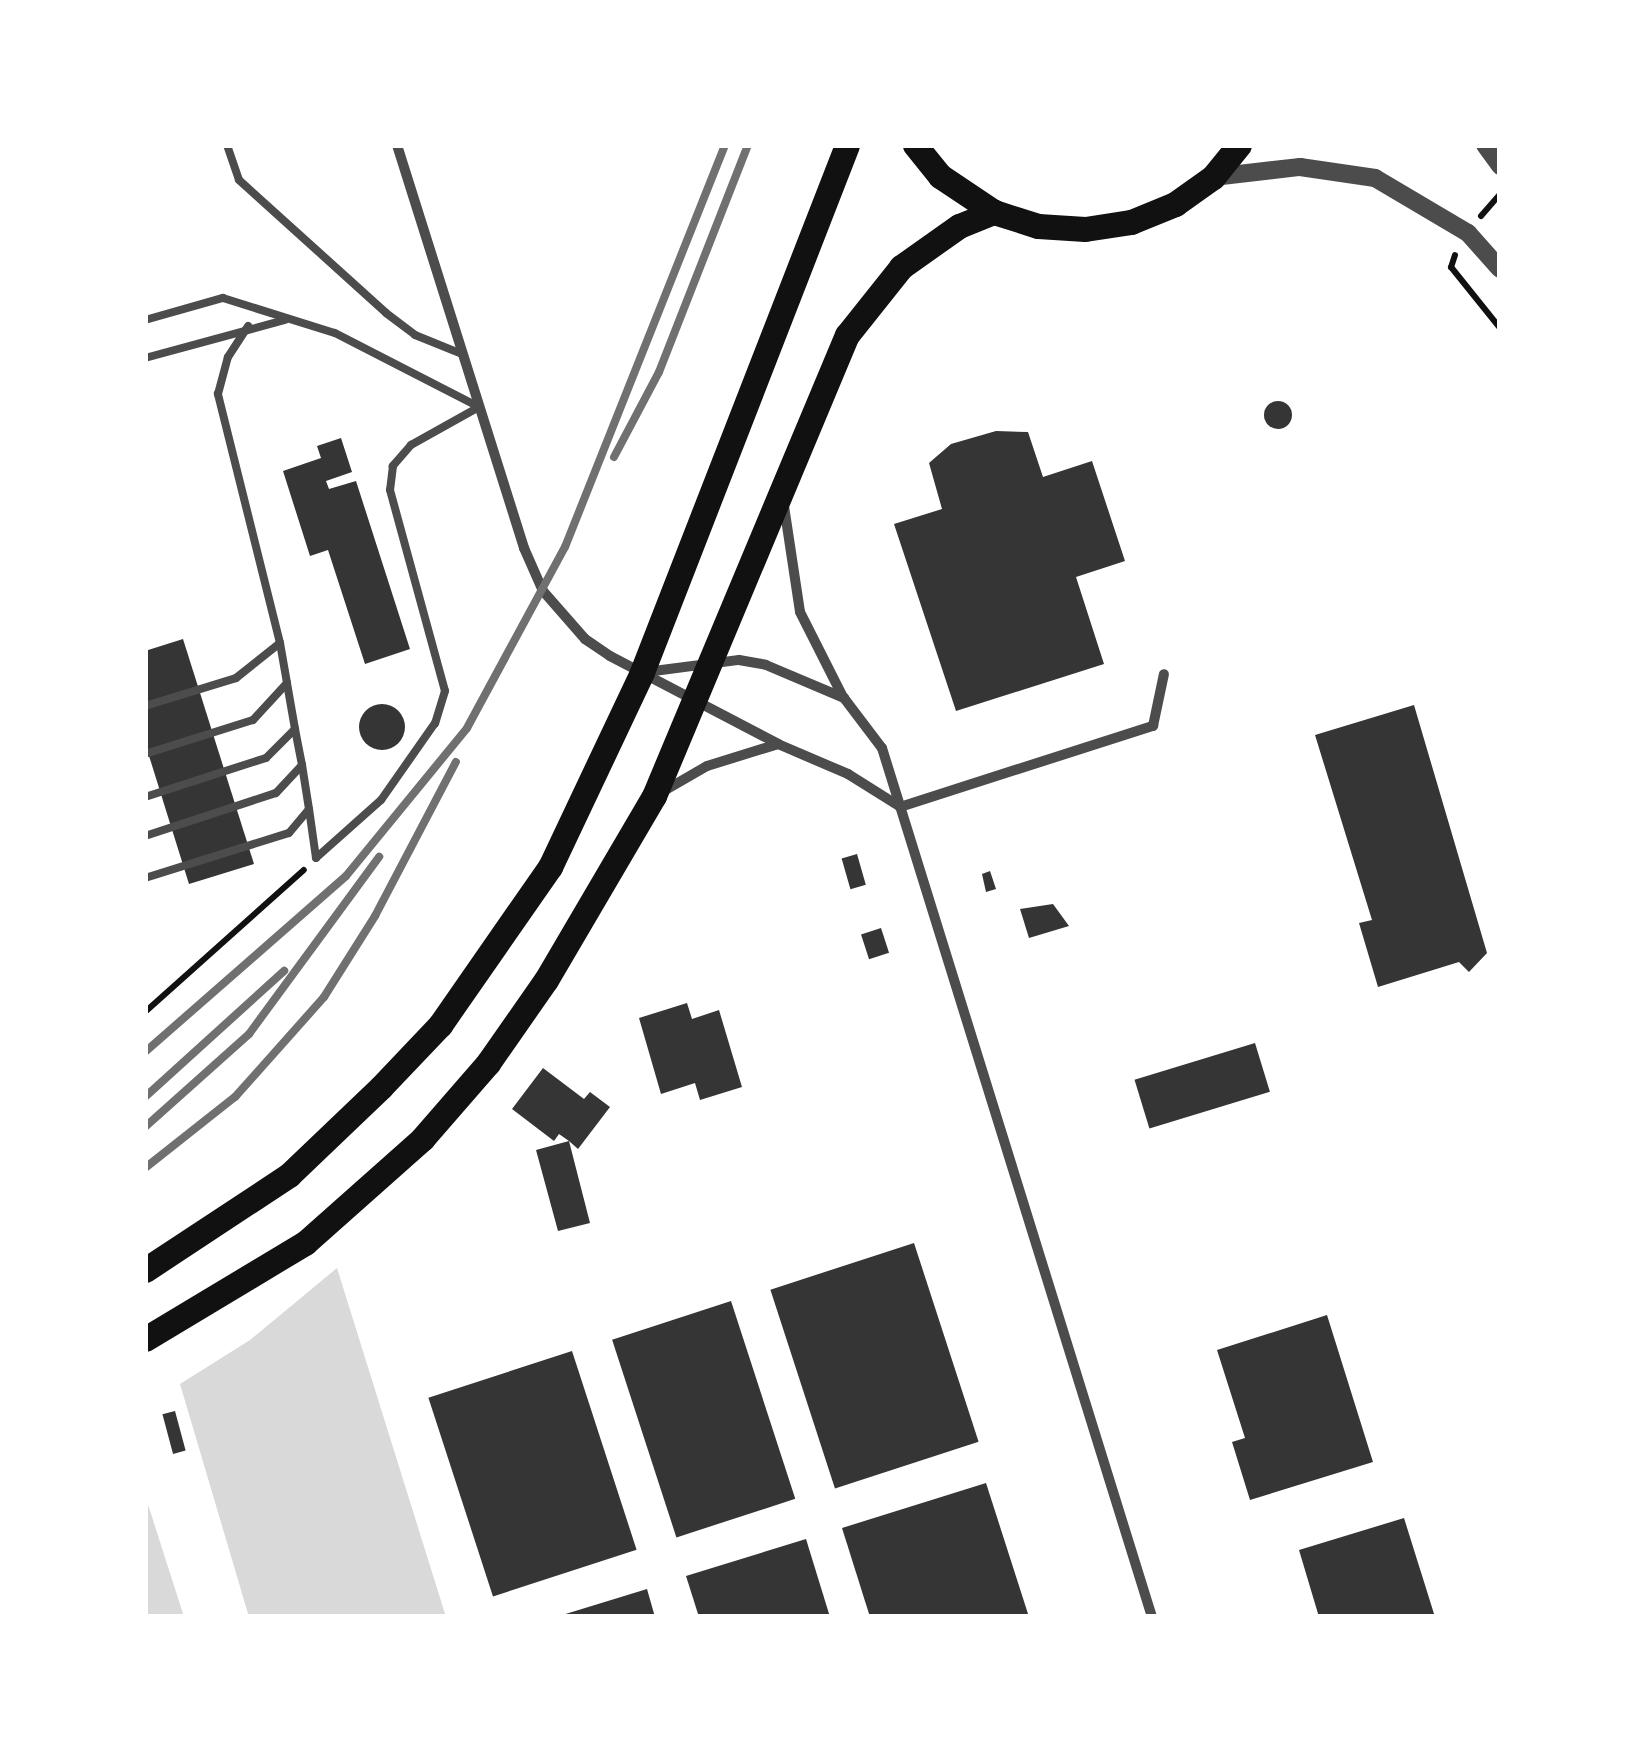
<!DOCTYPE html>
<html>
<head>
<meta charset="utf-8">
<style>
  body { margin:0 }
  #map { position:relative; width:1645px; height:1762px; overflow:hidden; background:#fff; font-family:"DejaVu Sans",sans-serif }
  div>[style] { position:absolute }
  .water>* { inset:0; background:#d9d9d9 }
  .building>* { inset:0; background:#353535; transform-origin:0 0 }
  .round { border-radius:50% }
  .path>* { height:6px; margin:-3px; padding:0 3px; transform-origin:3px; border-radius:3px; background:#111 }
  .service>* { height:8px; margin:-4px; padding:0 4px; transform-origin:4px; border-radius:4px; background:#4c4c4c }
  .minor>* { height:10px; margin:-5px; padding:0 5px; transform-origin:5px; border-radius:5px; background:#4c4c4c }
  .tertiary>* { height:18px; margin:-9px; padding:0 9px; transform-origin:9px; border-radius:9px; background:#4c4c4c }
  .primary>* { height:25px; margin:-12.5px; padding:0 12.5px; transform-origin:12.5px; border-radius:12.5px; background:#111 }
  .rail>* { height:8px; margin:-4px; padding:0 4px; transform-origin:4px; border-radius:4px; background:#707070 }
  span { translate:-50% -50%; white-space:nowrap; text-align:center; line-height:1.15; -webkit-text-stroke:8px #fff; paint-order:stroke }
  .frame { position:absolute; inset:0; border:148px solid #fff; pointer-events:none }
</style>
</head>
<body>
<div id="map">
  <div class="water">
    <div style="clip-path:polygon(337px 1268px,446px 1617px,249px 1617px,180px 1384px,250px 1340px)"></div>
    <div style="clip-path:polygon(145px 1495px,177px 1595px,184px 1617px,145px 1617px)"></div>
  </div>
  <div class="building">
    <div class="round" style="left:1264px;top:401px;width:28px;height:28px"></div>
    <div style="clip-path:polygon(996px 431px,1028px 432px,1043px 477px,1092px 461px,1125px 561px,1076px 577px,1104px 664px,956px 711px,894px 524px,942px 509px,929px 463px,951px 444px)"></div>
    <div style="clip-path:polygon(341px 438px,352px 472px,326px 481px,329px 489px,356px 481px,410px 649px,365px 664px,328px 550px,310px 556px,283px 471px,321px 458px,317px 446px)"></div>
    <div style="clip-path:polygon(183px 639px,254px 864px,189px 884px,145px 743px,145px 651px)"></div>
    <div class="round" style="left:359px;top:704px;width:46px;height:46px"></div>
    <div style="clip-path:polygon(1414px 705px,1487px 953px,1469px 972px,1459px 962px,1378px 987px,1359px 923px,1372px 920px,1315px 735px)"></div>
    <div style="left:857px;top:854px;width:32px;height:16px;rotate:74deg"></div>
    <div style="clip-path:polygon(990px 871px,996px 889px,986px 892px,982px 874px)"></div>
    <div style="clip-path:polygon(1053px 904px,1069px 926px,1029px 938px,1020px 909px)"></div>
    <div style="left:881px;top:928px;width:26px;height:21px;rotate:72deg"></div>
    <div style="clip-path:polygon(687px 1003px,692px 1019px,719px 1010px,742px 1087px,700px 1100px,695px 1083px,661px 1094px,639px 1018px)"></div>
    <div style="left:1255px;top:1043px;width:51px;height:126px;rotate:73deg"></div>
    <div style="clip-path:polygon(543px 1068px,584px 1099px,590px 1092px,610px 1107px,578px 1149px,569px 1141px,590px 1223px,558px 1231px,536px 1150px,569px 1141px,559px 1134px,554px 1141px,512px 1109px)"></div>
    <div style="left:914px;top:1243px;width:209px;height:151px;rotate:72deg"></div>
    <div style="left:731px;top:1301px;width:208px;height:125px;rotate:72deg"></div>
    <div style="clip-path:polygon(1327px 1315px,1373px 1462px,1250px 1500px,1232px 1442px,1245px 1438px,1217px 1350px)"></div>
    <div style="left:572px;top:1351px;width:209px;height:151px;rotate:72deg"></div>
    <div style="left:175px;top:1411px;width:41px;height:13px;rotate:75deg"></div>
    <div style="clip-path:polygon(986px 1483px,1029px 1617px,870px 1617px,842px 1528px)"></div>
    <div style="clip-path:polygon(1404px 1518px,1435px 1617px,1319px 1617px,1299px 1550px)"></div>
    <div style="clip-path:polygon(806px 1539px,830px 1617px,699px 1617px,686px 1576px)"></div>
    <div style="clip-path:polygon(647px 1589px,655px 1617px,559px 1617px,559px 1616px)"></div>
  </div>
  <div class="path">
    <div style="left:1481px;top:216px;width:29px;rotate:-49deg"></div>
    <div style="left:1455px;top:255px;width:13px;rotate:108deg"></div>
    <div style="left:1451px;top:267px;width:78px;rotate:51.2deg"></div>
    <div style="left:145px;top:1012px;width:213px;rotate:-41.8deg"></div>
  </div>
  <div class="service">
    <div style="left:227px;top:145px;width:37px;rotate:71deg"></div>
    <div style="left:239px;top:180px;width:198px;rotate:42.1deg"></div>
    <div style="left:386px;top:313px;width:36px;rotate:37deg"></div>
    <div style="left:415px;top:335px;width:51px;rotate:22deg"></div>
    <div style="left:145px;top:320px;width:81px;rotate:-15.8deg"></div>
    <div style="left:223px;top:298px;width:117px;rotate:17.4deg"></div>
    <div style="left:335px;top:333px;width:162px;rotate:27.2deg"></div>
    <div style="left:479px;top:407px;width:78px;rotate:150.8deg"></div>
    <div style="left:411px;top:445px;width:28px;rotate:131deg"></div>
    <div style="left:393px;top:466px;width:24px;rotate:97deg"></div>
    <div style="left:390px;top:490px;width:208px;rotate:74.7deg"></div>
    <div style="left:445px;top:691px;width:34px;rotate:107deg"></div>
    <div style="left:435px;top:723px;width:94px;rotate:125deg"></div>
    <div style="left:381px;top:800px;width:87px;rotate:138.3deg"></div>
    <div style="left:316px;top:858px;width:49px;rotate:-98.1deg"></div>
    <div style="left:145px;top:358px;width:145px;rotate:-15.2deg"></div>
    <div style="left:145px;top:706px;width:95px;rotate:-17.1deg"></div>
    <div style="left:236px;top:678px;width:56px;rotate:-38.5deg"></div>
    <div style="left:280px;top:643px;width:257px;rotate:-104deg"></div>
    <div style="left:218px;top:394px;width:38px;rotate:-75deg"></div>
    <div style="left:228px;top:357px;width:37px;rotate:-57deg"></div>
    <div style="left:145px;top:754px;width:113px;rotate:-17.5deg"></div>
    <div style="left:253px;top:720px;width:50px;rotate:-47.4deg"></div>
    <div style="left:287px;top:683px;width:41px;rotate:-99.9deg"></div>
    <div style="left:145px;top:797px;width:127px;rotate:-17.9deg"></div>
    <div style="left:266px;top:758px;width:41px;rotate:-45deg"></div>
    <div style="left:295px;top:729px;width:47px;rotate:-99.9deg"></div>
    <div style="left:145px;top:836px;width:138px;rotate:-18.2deg"></div>
    <div style="left:276px;top:793px;width:38px;rotate:-47deg"></div>
    <div style="left:302px;top:765px;width:37px;rotate:-101deg"></div>
    <div style="left:145px;top:878px;width:151px;rotate:-17.4deg"></div>
    <div style="left:289px;top:833px;width:31px;rotate:-50deg"></div>
    <div style="left:309px;top:809px;width:45px;rotate:-99deg"></div>
  </div>
  <div class="minor">
    <div style="left:397px;top:145px;width:423px;rotate:72.5deg"></div>
    <div style="left:524px;top:548px;width:47px;rotate:66.2deg"></div>
    <div style="left:543px;top:591px;width:64px;rotate:48.8deg"></div>
    <div style="left:585px;top:639px;width:30px;rotate:34deg"></div>
    <div style="left:610px;top:656px;width:190px;rotate:27.6deg"></div>
    <div style="left:784px;top:506px;width:107px;rotate:81.4deg"></div>
    <div style="left:800px;top:612px;width:95px;rotate:63.2deg"></div>
    <div style="left:646px;top:672px;width:94px;rotate:-7.4deg"></div>
    <div style="left:739px;top:660px;width:27px;rotate:10deg"></div>
    <div style="left:766px;top:665px;width:85px;rotate:22.9deg"></div>
    <div style="left:844px;top:698px;width:63px;rotate:52.8deg"></div>
    <div style="left:882px;top:748px;width:910px;rotate:72.74deg"></div>
    <div style="left:662px;top:792px;width:52px;rotate:-30deg"></div>
    <div style="left:707px;top:766px;width:74px;rotate:-17.2deg"></div>
    <div style="left:778px;top:744px;width:76px;rotate:23.2deg"></div>
    <div style="left:848px;top:774px;width:60px;rotate:32.1deg"></div>
    <div style="left:900px;top:807px;width:266px;rotate:-17.8deg"></div>
    <div style="left:1153px;top:726px;width:53px;rotate:-78.1deg"></div>
  </div>
  <div class="tertiary">
    <div style="left:1485px;top:145px;width:26px;rotate:54deg"></div>
    <div style="left:1213px;top:177px;width:88px;rotate:-6.6deg"></div>
    <div style="left:1300px;top:167px;width:76px;rotate:8.3deg"></div>
    <div style="left:1375px;top:178px;width:108px;rotate:30.6deg"></div>
    <div style="left:1468px;top:233px;width:48px;rotate:48.4deg"></div>
  </div>
  <div class="primary">
    <div style="left:915px;top:145px;width:40px;rotate:51deg"></div>
    <div style="left:940px;top:176px;width:65px;rotate:33.7deg"></div>
    <div style="left:994px;top:212px;width:46px;rotate:17.7deg"></div>
    <div style="left:1038px;top:226px;width:47px;rotate:3.7deg"></div>
    <div style="left:1085px;top:229px;width:47px;rotate:-8.7deg"></div>
    <div style="left:1131px;top:222px;width:48px;rotate:-22.2deg"></div>
    <div style="left:1175px;top:204px;width:47px;rotate:-35.4deg"></div>
    <div style="left:1213px;top:177px;width:41px;rotate:-50.9deg"></div>
    <div style="left:145px;top:1270px;width:173px;rotate:-33.4deg"></div>
    <div style="left:289px;top:1175px;width:127px;rotate:-43.7deg"></div>
    <div style="left:381px;top:1087px;width:86px;rotate:-46.4deg"></div>
    <div style="left:440px;top:1025px;width:193px;rotate:-55.2deg"></div>
    <div style="left:550px;top:867px;width:216px;rotate:-64.7deg"></div>
    <div style="left:642px;top:672px;width:565px;rotate:-68.74deg"></div>
    <div style="left:145px;top:1339px;width:187px;rotate:-31deg"></div>
    <div style="left:305px;top:1243px;width:157px;rotate:-41.6deg"></div>
    <div style="left:422px;top:1139px;width:101px;rotate:-49deg"></div>
    <div style="left:488px;top:1063px;width:101px;rotate:-55.1deg"></div>
    <div style="left:546px;top:980px;width:213px;rotate:-59.6deg"></div>
    <div style="left:654px;top:796px;width:500px;rotate:-67.3deg"></div>
    <div style="left:847px;top:335px;width:87px;rotate:-51.5deg"></div>
    <div style="left:901px;top:267px;width:71px;rotate:-35.3deg"></div>
    <div style="left:959px;top:226px;width:38px;rotate:-22deg"></div>
  </div>
  <div class="rail">
    <div style="left:614px;top:457px;width:96px;rotate:-62.1deg"></div>
    <div style="left:659px;top:372px;width:244px;rotate:-68.6deg"></div>
    <div style="left:145px;top:1052px;width:267px;rotate:-41.2deg"></div>
    <div style="left:346px;top:876px;width:191px;rotate:-50.7deg"></div>
    <div style="left:467px;top:728px;width:206px;rotate:-61.6deg"></div>
    <div style="left:565px;top:547px;width:433px;rotate:-68.3deg"></div>
    <div style="left:145px;top:1097px;width:188px;rotate:-42.2deg"></div>
    <div style="left:145px;top:1127px;width:140px;rotate:-41.8deg"></div>
    <div style="left:249px;top:1034px;width:220px;rotate:-53.7deg"></div>
    <div style="left:145px;top:1168px;width:115px;rotate:-38.3deg"></div>
    <div style="left:235px;top:1097px;width:134px;rotate:-48.3deg"></div>
    <div style="left:324px;top:997px;width:96px;rotate:-57.8deg"></div>
    <div style="left:375px;top:916px;width:174px;rotate:-62.3deg"></div>
  </div>
  <div class="frame"></div>
</div>
</body>
</html>
